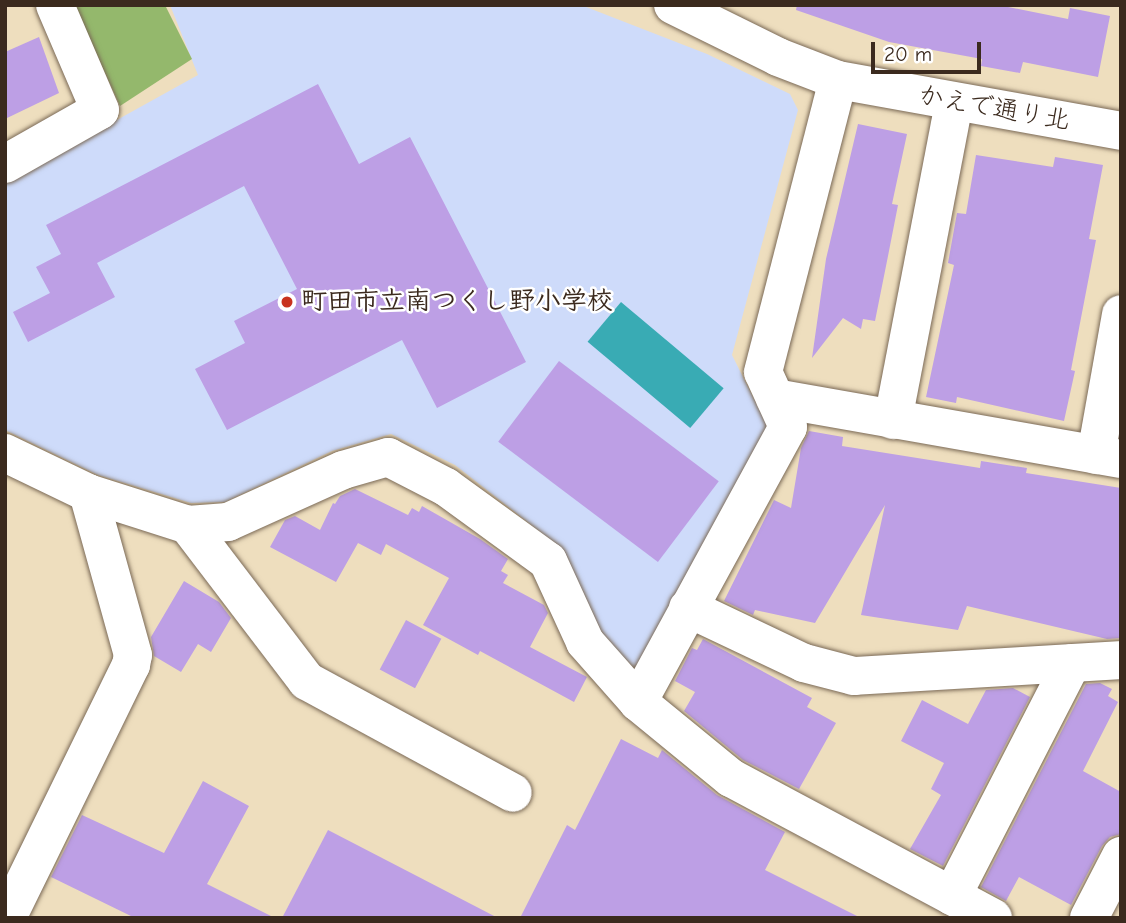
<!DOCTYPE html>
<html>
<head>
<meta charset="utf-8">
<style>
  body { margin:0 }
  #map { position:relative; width:1126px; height:923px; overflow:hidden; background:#eedebe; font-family:"Comic Neue","Klee One",sans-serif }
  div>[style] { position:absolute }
  .built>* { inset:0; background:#cedbfa }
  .forest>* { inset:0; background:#94b86c }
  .water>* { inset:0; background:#39abb4; transform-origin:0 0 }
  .building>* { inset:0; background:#bd9fe5; transform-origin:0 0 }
  .roads { filter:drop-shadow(0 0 2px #7a6956) drop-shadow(0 0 2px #7a6956) }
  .minor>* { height:38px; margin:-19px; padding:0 19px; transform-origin:19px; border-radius:19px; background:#fff }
  .dots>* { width:19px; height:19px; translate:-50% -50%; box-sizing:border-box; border:4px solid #fff; border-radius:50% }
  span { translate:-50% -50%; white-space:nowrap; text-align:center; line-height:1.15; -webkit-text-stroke:5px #fff; paint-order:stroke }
  .street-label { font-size:26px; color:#3b2a1e }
  .poi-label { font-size:26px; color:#3b2a1e; font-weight:700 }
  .left { translate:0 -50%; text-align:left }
  .frame { position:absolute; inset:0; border:7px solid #3b2a1e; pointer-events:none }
  .scale { position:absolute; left:871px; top:42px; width:110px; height:32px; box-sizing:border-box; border:4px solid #3b2a1e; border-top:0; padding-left:9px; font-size:21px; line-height:24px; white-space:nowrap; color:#3b2a1e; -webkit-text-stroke:5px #fff; paint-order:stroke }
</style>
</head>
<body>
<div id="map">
  <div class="built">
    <div style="clip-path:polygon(170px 5px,581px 5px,707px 54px,790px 94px,798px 110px,732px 355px,768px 427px,641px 675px,601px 635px,562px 549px,455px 465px,391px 434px,332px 451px,225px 502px,191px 503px,98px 475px,5px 430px,5px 182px,198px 75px)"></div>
  </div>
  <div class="forest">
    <div style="clip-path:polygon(74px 5px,165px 5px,192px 59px,120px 106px)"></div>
  </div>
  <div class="water">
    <div style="left:621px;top:302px;width:134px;height:52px;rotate:40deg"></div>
  </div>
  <div class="building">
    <div style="clip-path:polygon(797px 5px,998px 5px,1068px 19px,1070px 8px,1110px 16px,1098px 77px,1023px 62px,1020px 73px,981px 66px,982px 59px,889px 42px,796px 10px)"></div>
    <div style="clip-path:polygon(39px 37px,59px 93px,5px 119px,5px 52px)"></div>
    <div style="clip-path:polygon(318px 84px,359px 164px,410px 137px,526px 362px,437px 408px,402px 340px,227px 430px,195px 369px,245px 343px,234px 321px,297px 289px,244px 186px,97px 263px,115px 297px,28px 342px,13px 312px,50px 293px,36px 267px,61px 254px,46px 225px)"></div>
    <div style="clip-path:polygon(858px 124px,907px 134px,892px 204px,898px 205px,888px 256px,875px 321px,863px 319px,861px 329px,843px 318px,812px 358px,826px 259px)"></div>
    <div style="clip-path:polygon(976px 155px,1053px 167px,1055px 157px,1103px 165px,1089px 239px,1096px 240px,1071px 370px,1075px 371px,1064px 421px,957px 397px,956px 403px,926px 397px,954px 265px,948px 263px,957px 213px,966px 214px)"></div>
    <div style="left:559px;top:361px;width:200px;height:101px;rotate:37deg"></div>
    <div style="clip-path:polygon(809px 431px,843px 437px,842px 446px,980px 468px,981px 461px,1027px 468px,1026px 473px,1121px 488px,1121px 638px,1107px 639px,967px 606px,958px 630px,861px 615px,885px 505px,815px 623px,755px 610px,753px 615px,724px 601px,774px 500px,791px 508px,801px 448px)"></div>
    <div style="clip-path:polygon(355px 489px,408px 515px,412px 508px,419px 512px,422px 506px,480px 539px,508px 559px,501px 571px,508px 575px,503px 583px,544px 605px,548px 613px,530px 647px,587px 677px,574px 702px,480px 651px,478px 655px,423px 625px,449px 578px,386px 544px,381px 555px,358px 543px,336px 582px,270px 547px,285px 520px,295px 516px,320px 530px,333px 503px,335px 504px,340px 496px)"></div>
    <div style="clip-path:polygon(184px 581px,219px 602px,231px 618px,211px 652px,198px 644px,181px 672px,154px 656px,151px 637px)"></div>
    <div style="left:406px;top:620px;width:40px;height:56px;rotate:28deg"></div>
    <div style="clip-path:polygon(703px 639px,812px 698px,807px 707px,836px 723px,799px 789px,743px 760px,684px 711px,695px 692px,675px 681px,692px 648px,697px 650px)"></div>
    <div style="clip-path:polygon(1100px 683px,1112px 689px,1108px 696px,1118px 702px,1083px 771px,1121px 792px,1121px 834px,1110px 837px,1102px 846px,1071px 905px,1019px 877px,1006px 901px,981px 887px,1086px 684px)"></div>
    <div style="clip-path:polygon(1013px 688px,1030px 697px,943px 866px,910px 849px,941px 795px,931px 789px,944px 763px,901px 741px,922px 700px,968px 724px,986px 690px)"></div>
    <div style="clip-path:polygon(621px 739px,658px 758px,662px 750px,717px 795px,785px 832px,765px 870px,861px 918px,520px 918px,567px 825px,575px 830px)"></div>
    <div style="clip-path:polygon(203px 781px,249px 806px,207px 884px,275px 918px,135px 918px,51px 877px,82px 815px,164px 853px)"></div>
    <div style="clip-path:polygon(328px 830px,498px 918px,282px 918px)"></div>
  </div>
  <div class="roads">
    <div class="minor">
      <div style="left:673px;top:5px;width:117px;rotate:26.3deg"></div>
      <div style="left:778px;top:57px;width:64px;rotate:21deg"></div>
      <div style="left:838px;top:80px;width:288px;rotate:10.2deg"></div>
      <div style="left:5px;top:164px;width:109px;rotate:-29.6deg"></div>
      <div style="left:100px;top:110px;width:114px;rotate:-113.2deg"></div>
      <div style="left:775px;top:398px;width:351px;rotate:10deg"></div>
      <div style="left:893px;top:420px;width:323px;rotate:-79.1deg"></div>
      <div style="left:5px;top:453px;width:92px;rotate:25.7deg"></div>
      <div style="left:88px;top:493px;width:105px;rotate:17.7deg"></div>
      <div style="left:188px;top:525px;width:40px;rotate:-4.3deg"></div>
      <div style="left:228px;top:522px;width:126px;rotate:-24.3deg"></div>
      <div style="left:343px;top:470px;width:47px;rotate:-16.1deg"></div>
      <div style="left:388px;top:457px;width:65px;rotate:27.3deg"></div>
      <div style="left:446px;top:487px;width:126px;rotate:36deg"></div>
      <div style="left:548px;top:561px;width:89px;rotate:65.4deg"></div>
      <div style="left:585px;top:642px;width:80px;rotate:48.5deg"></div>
      <div style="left:638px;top:702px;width:120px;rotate:39.3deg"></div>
      <div style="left:731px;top:778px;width:297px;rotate:28.1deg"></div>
      <div style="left:1096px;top:455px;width:143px;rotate:-79.9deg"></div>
      <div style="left:188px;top:525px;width:196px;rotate:52.7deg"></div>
      <div style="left:307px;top:681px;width:234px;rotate:28.5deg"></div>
      <div style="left:688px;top:608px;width:128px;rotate:25.4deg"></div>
      <div style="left:804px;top:663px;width:52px;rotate:14.6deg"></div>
      <div style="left:854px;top:676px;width:267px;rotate:-3.4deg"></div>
      <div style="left:638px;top:702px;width:313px;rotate:-61.4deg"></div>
      <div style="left:788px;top:427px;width:60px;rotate:-114.4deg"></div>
      <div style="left:763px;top:372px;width:301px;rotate:-75.6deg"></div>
      <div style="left:952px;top:896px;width:262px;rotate:-62.8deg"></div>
      <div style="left:7px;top:918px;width:282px;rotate:-63.9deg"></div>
      <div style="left:131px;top:665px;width:10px;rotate:-79deg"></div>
      <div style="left:133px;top:655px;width:168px;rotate:-105.5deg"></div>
      <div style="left:1089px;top:918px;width:70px;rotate:-62.7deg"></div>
    </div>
  </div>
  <div class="dots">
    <div style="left:287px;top:302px;background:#c8321e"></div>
  </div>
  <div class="street-label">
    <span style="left:994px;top:109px;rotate:10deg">かえで通り北</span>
  </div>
  <div class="poi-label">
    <span class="left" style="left:301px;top:302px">町田市立南つくし野小学校</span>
  </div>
  <div class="frame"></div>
  <div class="scale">20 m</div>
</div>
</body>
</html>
